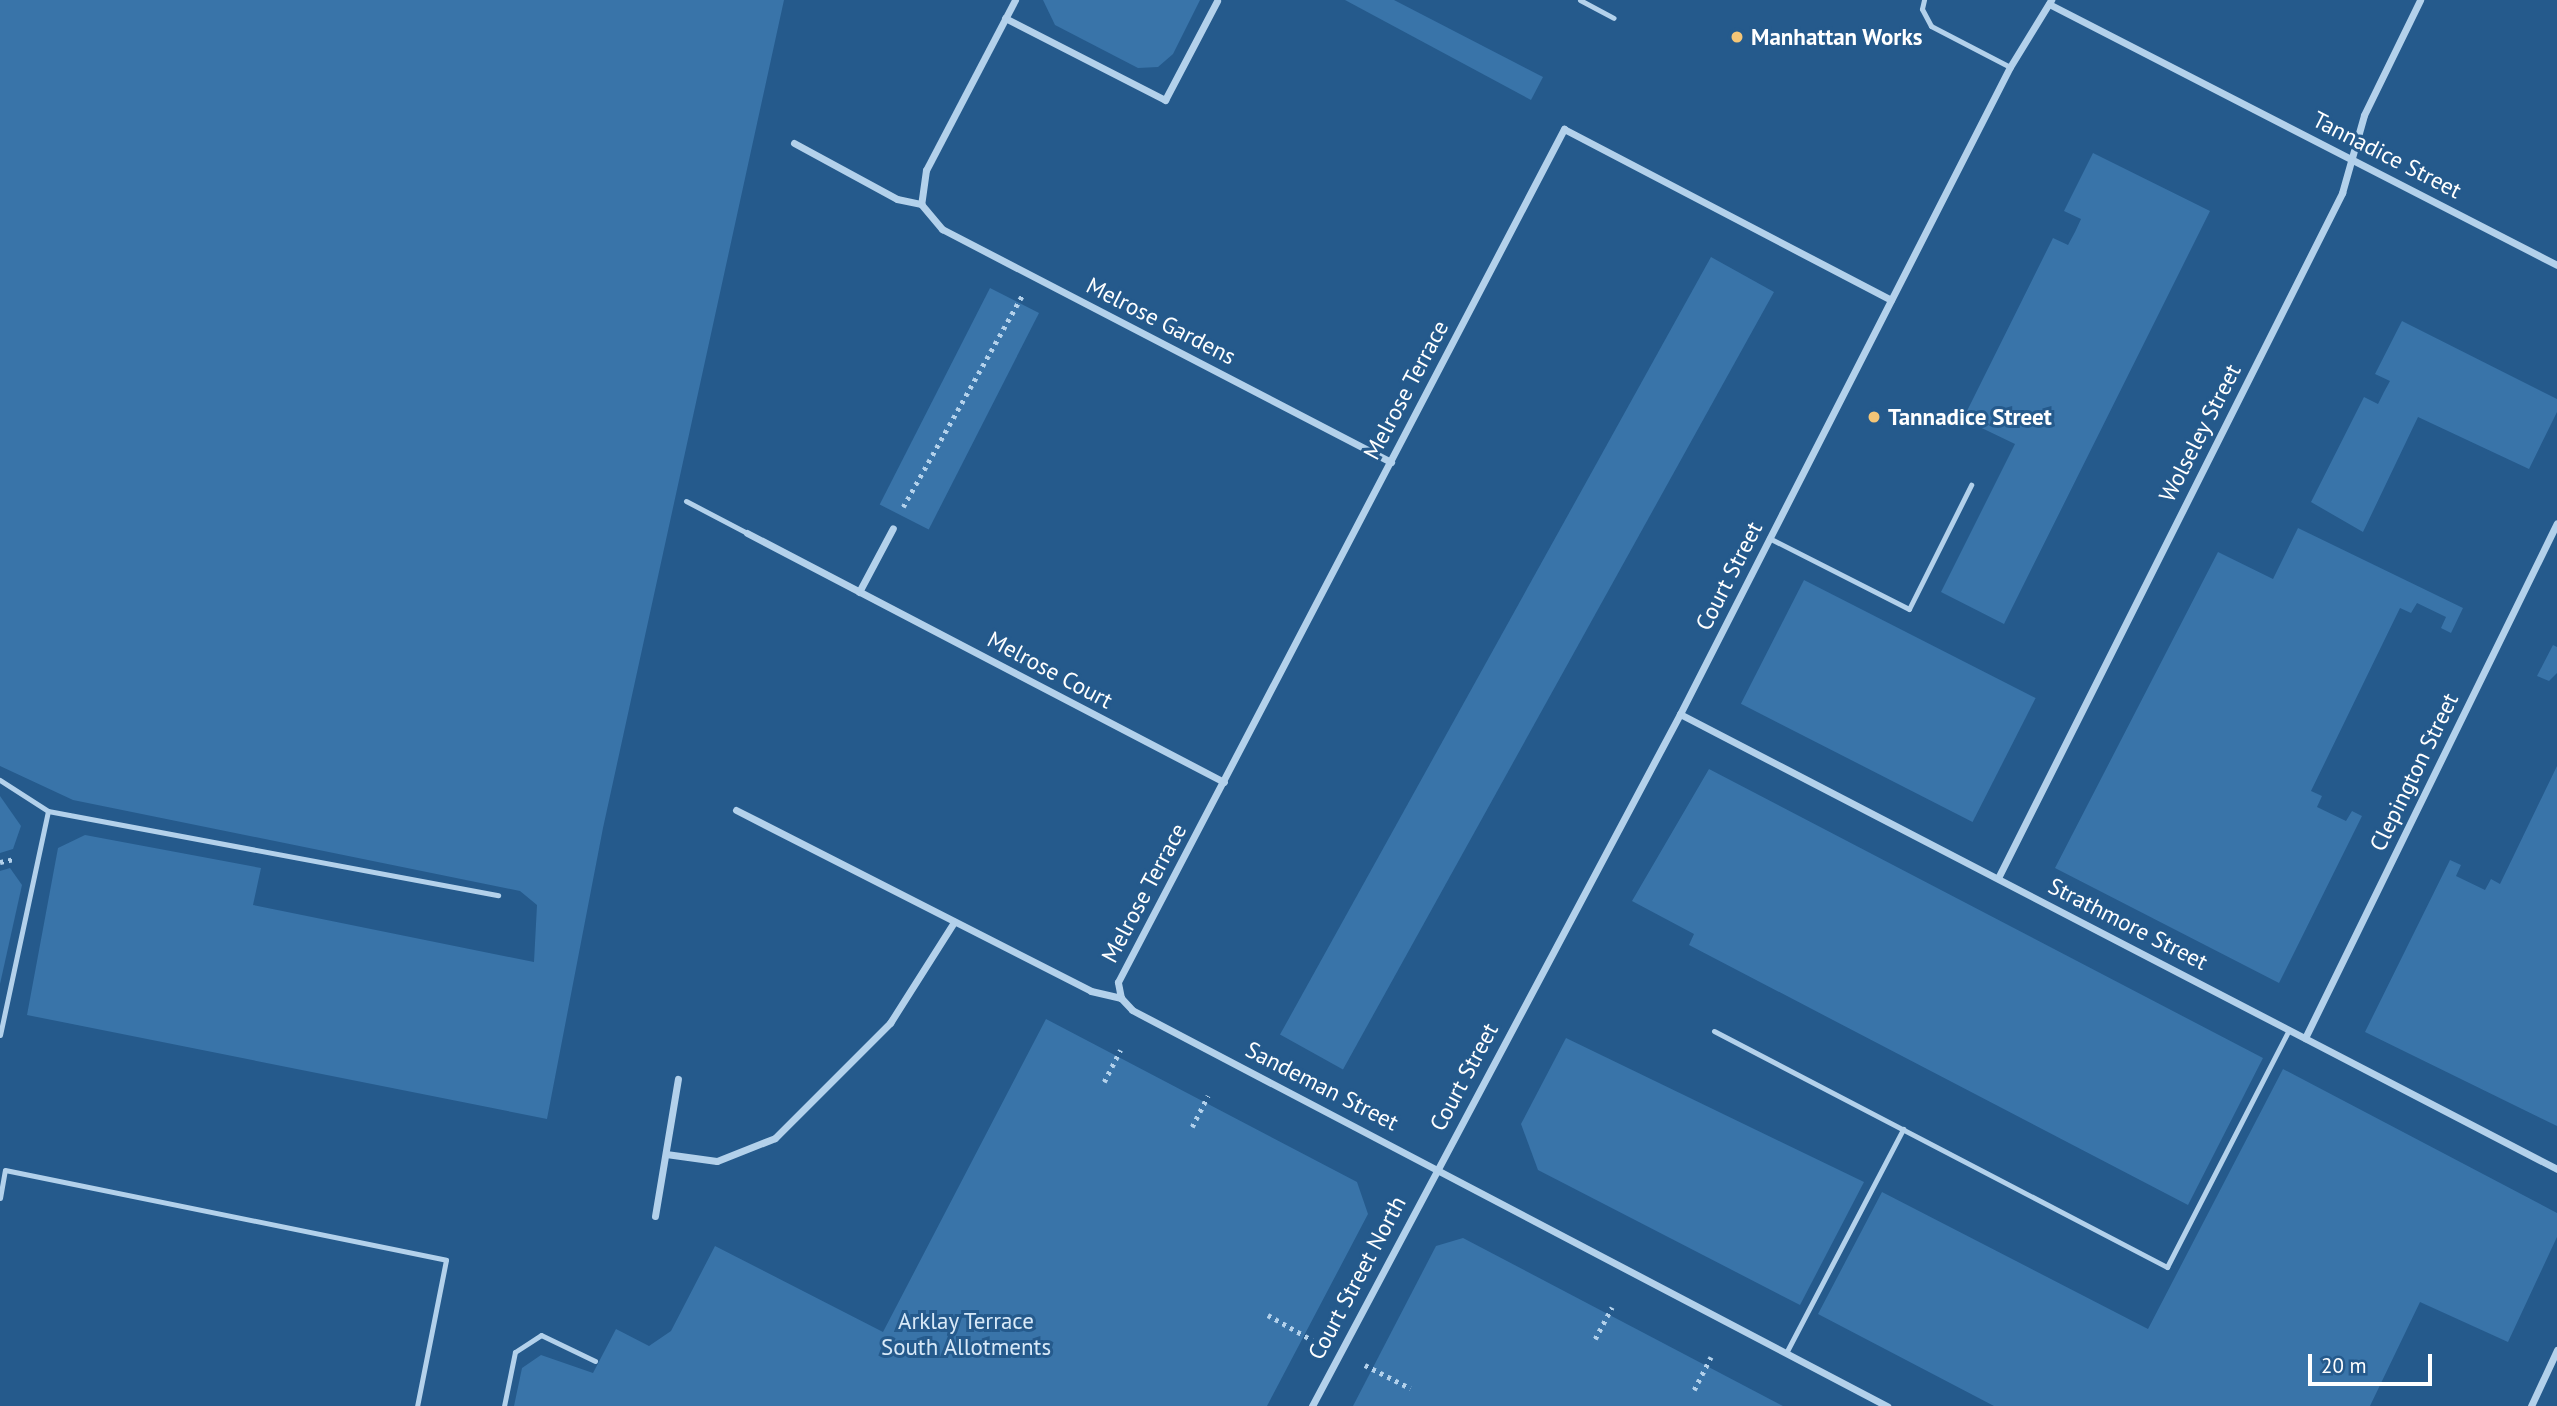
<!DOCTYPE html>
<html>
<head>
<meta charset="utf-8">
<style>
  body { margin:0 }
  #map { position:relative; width:2557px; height:1406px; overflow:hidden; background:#255a8c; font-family:"PT Sans",sans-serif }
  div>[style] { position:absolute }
  .green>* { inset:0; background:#3974a9; transform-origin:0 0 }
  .path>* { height:4.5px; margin-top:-2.25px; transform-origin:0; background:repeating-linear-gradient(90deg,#b3d1eb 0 3.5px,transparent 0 8.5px) }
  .service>* { height:5px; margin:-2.5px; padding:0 2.5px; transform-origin:2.5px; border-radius:2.5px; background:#b3d1eb }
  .minor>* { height:7px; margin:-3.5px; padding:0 3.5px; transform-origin:3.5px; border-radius:3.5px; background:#b3d1eb }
  .dots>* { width:19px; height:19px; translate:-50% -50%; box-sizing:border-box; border:4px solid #255a8c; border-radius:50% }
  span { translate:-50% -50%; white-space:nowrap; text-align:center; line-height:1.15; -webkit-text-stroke:6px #255a8c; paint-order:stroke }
  .poi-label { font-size:23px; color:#fff; font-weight:700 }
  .left { translate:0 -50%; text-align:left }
  .street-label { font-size:23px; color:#fff }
  .park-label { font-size:23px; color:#d8e9f8 }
  .scale { position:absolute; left:2308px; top:1354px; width:124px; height:32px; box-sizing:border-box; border:4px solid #fff; border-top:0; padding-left:9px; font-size:21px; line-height:24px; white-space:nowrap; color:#fff; -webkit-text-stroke:5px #255a8c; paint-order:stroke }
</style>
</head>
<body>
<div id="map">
  <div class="green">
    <div style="clip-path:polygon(0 0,784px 0,603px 828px,547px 1119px,27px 1015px,58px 848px,85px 835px,261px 868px,253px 905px,534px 962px,537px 905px,520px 891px,73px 800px,0 766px)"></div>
    <div style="clip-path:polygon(1043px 0,1200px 0,1173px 54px,1158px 67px,1138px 68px,1055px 25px)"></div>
    <div style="clip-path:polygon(1345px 0,1394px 0,1543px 77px,1531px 100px)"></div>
    <div style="clip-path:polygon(2093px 153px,2210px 211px,2004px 624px,1941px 592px,2015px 444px,1963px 419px,2053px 238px,2068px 245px,2075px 232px,2081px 219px,2064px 211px)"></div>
    <div style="left:1711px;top:257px;width:72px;height:889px;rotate:29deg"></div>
    <div style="left:990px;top:288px;width:55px;height:243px;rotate:27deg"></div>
    <div style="clip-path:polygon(2402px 321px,2557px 399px,2557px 412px,2529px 469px,2418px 417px,2363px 532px,2311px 502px,2364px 397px,2378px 404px,2384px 392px,2390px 381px,2375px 374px)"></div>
    <div style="clip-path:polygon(2298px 528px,2463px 608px,2451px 633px,2441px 628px,2446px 617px,2417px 603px,2411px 613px,2400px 608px,2311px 791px,2322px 796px,2317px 807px,2346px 821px,2352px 811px,2362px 816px,2279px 983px,2055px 868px,2218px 552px,2273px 579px)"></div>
    <div style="left:1804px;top:580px;width:260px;height:139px;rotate:27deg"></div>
    <div style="clip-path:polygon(2553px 645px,2557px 647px,2557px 673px,2549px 681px,2537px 676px)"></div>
    <div style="clip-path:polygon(2557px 766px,2557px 1126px,2365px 1032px,2450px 860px,2461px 865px,2456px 876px,2485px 890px,2491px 879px,2500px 884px)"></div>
    <div style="clip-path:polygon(1709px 769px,2263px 1058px,2188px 1205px,1689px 945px,1694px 934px,1632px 901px)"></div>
    <div style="clip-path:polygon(0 796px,21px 826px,13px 849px,0 853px)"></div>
    <div style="clip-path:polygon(10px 868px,22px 885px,0 984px,0 871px)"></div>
    <div style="clip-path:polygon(1046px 1019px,1357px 1182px,1368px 1214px,1267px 1406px,514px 1406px,522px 1368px,541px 1355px,593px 1373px,616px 1329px,649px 1346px,671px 1331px,715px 1246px,883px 1332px)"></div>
    <div style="clip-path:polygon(1566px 1038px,1864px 1182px,1800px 1305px,1538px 1170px,1521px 1124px)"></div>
    <div style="clip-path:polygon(2283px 1069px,2557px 1213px,2557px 1237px,2508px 1342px,2420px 1302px,2370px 1406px,1994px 1406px,1818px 1314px,1882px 1192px,2148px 1329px)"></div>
    <div style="clip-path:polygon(1463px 1238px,1783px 1406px,1353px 1406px,1436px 1246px)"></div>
  </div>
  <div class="path">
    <div style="left:903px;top:507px;width:242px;rotate:-60.6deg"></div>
    <div style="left:0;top:862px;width:14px;rotate:-12deg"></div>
    <div style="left:1104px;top:1082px;width:36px;rotate:-63deg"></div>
    <div style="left:1192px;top:1127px;width:35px;rotate:-63deg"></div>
    <div style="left:1268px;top:1315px;width:51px;rotate:29.6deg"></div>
    <div style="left:1595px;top:1339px;width:36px;rotate:-62deg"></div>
    <div style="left:1365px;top:1365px;width:51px;rotate:27.1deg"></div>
    <div style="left:1694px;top:1390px;width:37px;rotate:-63deg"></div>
  </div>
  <div class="service">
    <div style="left:1580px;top:0;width:38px;rotate:28deg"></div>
    <div style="left:1924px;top:0;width:9px;rotate:103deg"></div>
    <div style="left:1922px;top:9px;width:19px;rotate:62deg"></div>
    <div style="left:1931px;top:26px;width:89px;rotate:27.4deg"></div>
    <div style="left:686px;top:501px;width:69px;rotate:27.7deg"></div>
    <div style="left:1769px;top:538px;width:157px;rotate:26.9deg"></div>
    <div style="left:1909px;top:609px;width:139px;rotate:-63.4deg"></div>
    <div style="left:0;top:780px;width:57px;rotate:32.9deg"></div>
    <div style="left:48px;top:811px;width:458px;rotate:10.6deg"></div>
    <div style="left:1714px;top:1031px;width:511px;rotate:27.52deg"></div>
    <div style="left:2167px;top:1267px;width:267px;rotate:-62.8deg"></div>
    <div style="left:0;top:1035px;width:229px;rotate:-77.9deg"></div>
    <div style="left:0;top:1198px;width:28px;rotate:-80deg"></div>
    <div style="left:5px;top:1170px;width:450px;rotate:11.5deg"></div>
    <div style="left:446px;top:1260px;width:149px;rotate:101.2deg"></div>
    <div style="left:1786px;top:1353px;width:253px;rotate:-62.4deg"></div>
    <div style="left:504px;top:1406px;width:55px;rotate:-78.5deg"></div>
    <div style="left:515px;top:1352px;width:31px;rotate:-33deg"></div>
    <div style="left:541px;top:1335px;width:60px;rotate:25.7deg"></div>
  </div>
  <div class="minor">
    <div style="left:1015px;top:0;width:192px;rotate:117.6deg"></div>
    <div style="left:926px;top:170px;width:34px;rotate:98deg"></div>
    <div style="left:921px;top:204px;width:33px;rotate:50deg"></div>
    <div style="left:942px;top:229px;width:506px;rotate:27.43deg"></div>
    <div style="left:2049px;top:4px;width:571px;rotate:27.19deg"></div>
    <div style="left:1005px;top:18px;width:180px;rotate:27.1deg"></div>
    <div style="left:1165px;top:100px;width:112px;rotate:-62.3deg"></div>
    <div style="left:794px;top:143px;width:117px;rotate:28.5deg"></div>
    <div style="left:897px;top:199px;width:25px;rotate:12deg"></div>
    <div style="left:747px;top:533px;width:538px;rotate:27.57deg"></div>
    <div style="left:859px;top:592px;width:72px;rotate:-62deg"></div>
    <div style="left:1680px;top:714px;width:988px;rotate:27.42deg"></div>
    <div style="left:736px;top:810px;width:398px;rotate:27deg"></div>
    <div style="left:1091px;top:991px;width:31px;rotate:13deg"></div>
    <div style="left:1121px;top:998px;width:16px;rotate:47deg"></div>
    <div style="left:1132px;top:1010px;width:853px;rotate:27.68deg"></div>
    <div style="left:1998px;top:878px;width:767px;rotate:-63.33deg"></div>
    <div style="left:2342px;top:193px;width:81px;rotate:-74.2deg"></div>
    <div style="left:2364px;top:115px;width:128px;rotate:-64deg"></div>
    <div style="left:1121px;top:998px;width:16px;rotate:-101deg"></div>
    <div style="left:1118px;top:982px;width:963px;rotate:-62.4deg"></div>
    <div style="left:1564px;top:129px;width:369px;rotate:27.6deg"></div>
    <div style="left:2305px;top:1038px;width:573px;rotate:-63.93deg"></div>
    <div style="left:666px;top:1154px;width:51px;rotate:7.8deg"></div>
    <div style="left:717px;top:1161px;width:62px;rotate:-21.6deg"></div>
    <div style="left:775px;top:1138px;width:163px;rotate:-45deg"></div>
    <div style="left:890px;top:1023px;width:120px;rotate:-57.6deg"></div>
    <div style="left:655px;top:1216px;width:139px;rotate:-80.5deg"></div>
    <div style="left:1312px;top:1406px;width:784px;rotate:-62deg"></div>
    <div style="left:1680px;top:714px;width:726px;rotate:-62.98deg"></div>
    <div style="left:2010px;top:67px;width:79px;rotate:-58.5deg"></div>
    <div style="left:2531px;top:1406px;width:62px;rotate:-65.1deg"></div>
  </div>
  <div class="dots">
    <div style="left:1737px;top:37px;background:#f5c677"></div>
    <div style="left:1874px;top:417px;background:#f5c677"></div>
  </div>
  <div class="poi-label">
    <span class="left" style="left:1751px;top:37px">Manhattan Works</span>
    <span class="left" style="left:1888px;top:417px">Tannadice Street</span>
  </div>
  <div class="street-label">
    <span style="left:2387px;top:155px;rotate:27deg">Tannadice Street</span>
    <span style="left:1161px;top:321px;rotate:27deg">Melrose Gardens</span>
    <span style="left:1406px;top:390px;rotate:-62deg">Melrose Terrace</span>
    <span style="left:2200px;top:433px;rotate:-63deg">Wolseley Street</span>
    <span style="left:1729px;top:576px;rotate:-63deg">Court Street</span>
    <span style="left:1050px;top:670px;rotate:28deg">Melrose Court</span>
    <span style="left:2414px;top:772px;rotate:-64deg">Clepington Street</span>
    <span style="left:1144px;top:893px;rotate:-62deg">Melrose Terrace</span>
    <span style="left:2128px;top:924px;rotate:27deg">Strathmore Street</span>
    <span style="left:1464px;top:1077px;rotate:-62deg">Court Street</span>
    <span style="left:1322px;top:1086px;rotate:27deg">Sandeman Street</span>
    <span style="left:1357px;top:1278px;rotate:-62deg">Court Street North</span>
  </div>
  <div class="park-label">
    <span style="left:966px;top:1334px">Arklay Terrace<br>South Allotments</span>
  </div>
  <div class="scale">20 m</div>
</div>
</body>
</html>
